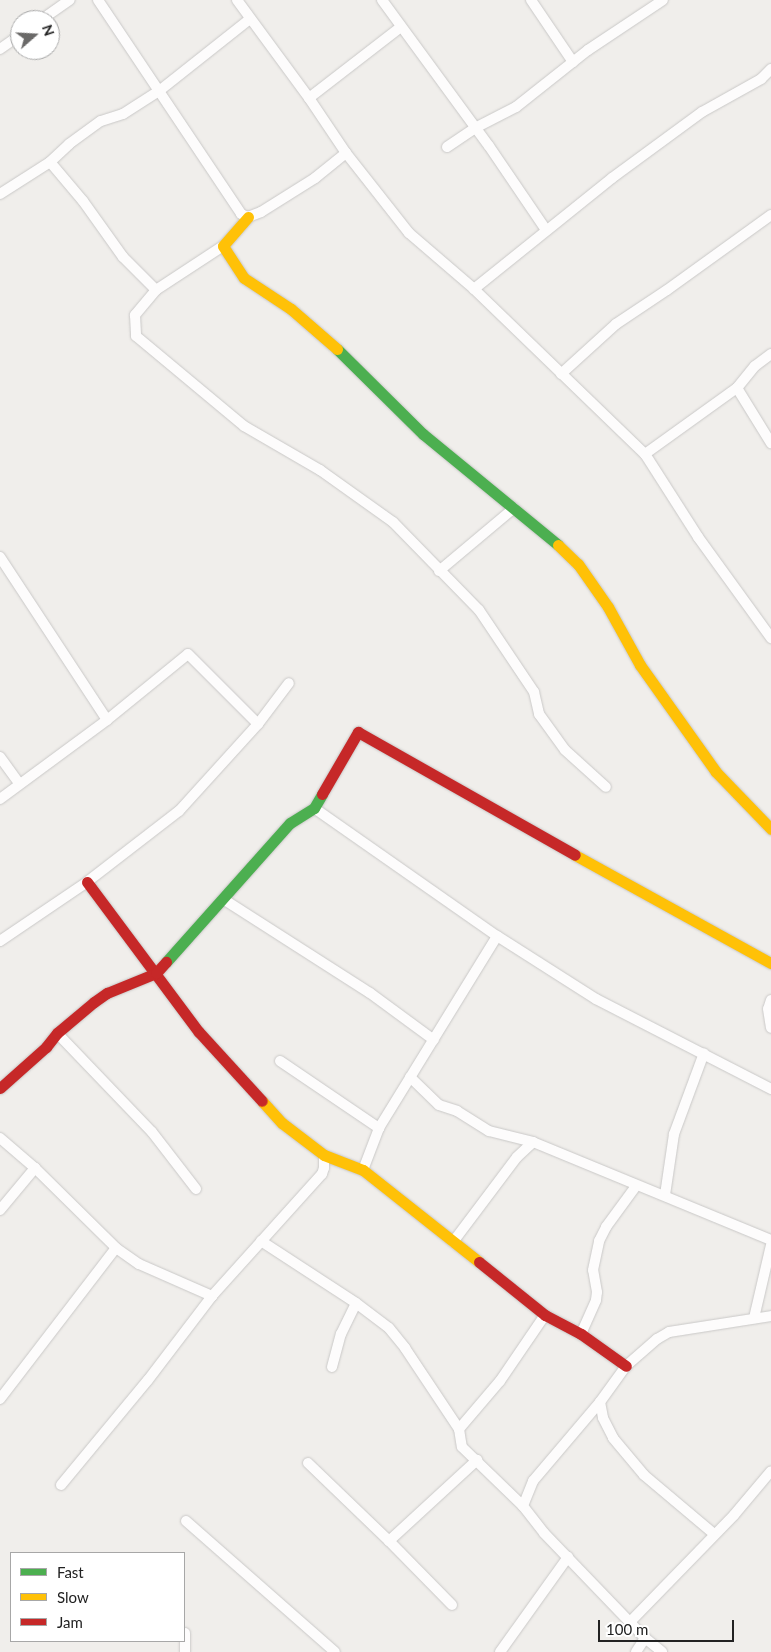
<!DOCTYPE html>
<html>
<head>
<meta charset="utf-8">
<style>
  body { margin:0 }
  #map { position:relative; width:771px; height:1652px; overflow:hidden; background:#f0eeeb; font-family:Lato,sans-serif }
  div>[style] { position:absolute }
  .roads { filter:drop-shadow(0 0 1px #c9c8c7) drop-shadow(0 0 1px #c9c8c7) }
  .street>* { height:10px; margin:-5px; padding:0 5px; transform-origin:5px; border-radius:5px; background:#fdfcfc }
  .fast>* { height:11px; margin:-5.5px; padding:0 5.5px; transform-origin:5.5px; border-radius:5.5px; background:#4caf50 }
  .slow>* { height:11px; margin:-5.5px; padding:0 5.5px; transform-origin:5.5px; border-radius:5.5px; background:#ffc107 }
  .jam>* { height:11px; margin:-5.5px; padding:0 5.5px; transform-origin:5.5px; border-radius:5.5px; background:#c62828 }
  span { translate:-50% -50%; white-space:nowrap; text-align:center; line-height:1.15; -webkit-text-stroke:4.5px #fff; paint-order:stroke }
  .legend { position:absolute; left:10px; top:1552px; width:175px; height:90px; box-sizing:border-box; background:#fff; border:1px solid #a7a7a7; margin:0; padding:6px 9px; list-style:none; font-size:15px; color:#222 }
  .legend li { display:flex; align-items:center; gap:10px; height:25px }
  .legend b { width:25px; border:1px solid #a7a7a7 }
  .north { position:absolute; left:10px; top:10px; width:50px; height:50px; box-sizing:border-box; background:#fff; border:1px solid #a7a7a7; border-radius:50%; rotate:71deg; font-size:14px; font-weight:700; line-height:20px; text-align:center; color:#222 }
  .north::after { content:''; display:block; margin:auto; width:18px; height:22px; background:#6a6968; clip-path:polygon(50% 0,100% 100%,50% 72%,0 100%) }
  .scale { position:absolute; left:598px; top:1620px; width:136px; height:22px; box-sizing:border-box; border:2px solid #222; border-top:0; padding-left:6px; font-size:15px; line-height:18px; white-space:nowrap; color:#222; -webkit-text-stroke:4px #fff; paint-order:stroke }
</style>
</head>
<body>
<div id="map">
  <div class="roads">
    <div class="street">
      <div style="left:98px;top:0;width:257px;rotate:56.2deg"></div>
      <div style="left:241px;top:214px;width:8px;rotate:23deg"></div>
      <div style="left:248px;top:217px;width:14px;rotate:-21deg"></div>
      <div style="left:261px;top:212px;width:64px;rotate:-32.2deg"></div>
      <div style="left:315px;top:178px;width:40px;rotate:-39deg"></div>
      <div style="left:237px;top:0;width:122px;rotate:53.7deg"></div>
      <div style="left:309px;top:98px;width:66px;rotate:56.1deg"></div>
      <div style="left:346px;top:153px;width:102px;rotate:51.8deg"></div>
      <div style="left:409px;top:233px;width:86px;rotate:40.7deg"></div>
      <div style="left:474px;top:289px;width:238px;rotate:44deg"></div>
      <div style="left:645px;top:454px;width:98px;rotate:57.4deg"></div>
      <div style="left:698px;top:537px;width:125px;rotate:54.1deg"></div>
      <div style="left:382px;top:0;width:181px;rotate:53.8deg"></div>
      <div style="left:489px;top:146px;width:102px;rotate:55.8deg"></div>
      <div style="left:531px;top:0;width:75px;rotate:55.9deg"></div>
      <div style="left:41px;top:20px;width:35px;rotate:-35deg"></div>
      <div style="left:0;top:49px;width:24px;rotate:-35deg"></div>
      <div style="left:309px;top:98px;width:116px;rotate:-37.7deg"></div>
      <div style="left:447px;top:147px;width:34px;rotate:-34deg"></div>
      <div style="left:475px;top:128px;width:46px;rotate:-27.1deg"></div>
      <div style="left:516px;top:107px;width:92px;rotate:-38.4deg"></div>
      <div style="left:588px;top:50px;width:90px;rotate:-33.7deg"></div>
      <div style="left:0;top:194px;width:59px;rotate:-32.6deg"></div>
      <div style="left:223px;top:246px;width:80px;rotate:146.7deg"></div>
      <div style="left:156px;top:290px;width:47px;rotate:-135deg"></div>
      <div style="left:123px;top:257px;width:69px;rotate:-125.5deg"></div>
      <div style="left:83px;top:201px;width:51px;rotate:-130.2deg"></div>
      <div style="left:50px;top:162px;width:26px;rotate:-43deg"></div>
      <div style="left:69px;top:144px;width:39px;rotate:-36deg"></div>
      <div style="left:101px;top:121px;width:23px;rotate:-18deg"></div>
      <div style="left:123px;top:114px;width:43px;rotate:-32.6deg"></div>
      <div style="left:159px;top:91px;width:116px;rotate:-38.4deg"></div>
      <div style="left:474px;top:289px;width:177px;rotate:-38.8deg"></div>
      <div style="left:612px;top:178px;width:112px;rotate:-36.3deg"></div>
      <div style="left:702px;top:112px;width:68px;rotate:-29.2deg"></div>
      <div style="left:761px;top:79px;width:14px;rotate:-45deg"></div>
      <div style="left:156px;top:290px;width:33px;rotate:130deg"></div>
      <div style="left:135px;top:315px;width:21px;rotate:87deg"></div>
      <div style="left:136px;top:336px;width:141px;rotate:39.8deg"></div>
      <div style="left:244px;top:426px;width:88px;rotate:30.1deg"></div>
      <div style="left:320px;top:470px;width:90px;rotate:35.5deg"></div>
      <div style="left:393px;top:522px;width:123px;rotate:45.7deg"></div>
      <div style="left:479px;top:610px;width:99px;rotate:56.1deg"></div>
      <div style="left:534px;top:692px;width:23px;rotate:77deg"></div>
      <div style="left:539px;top:714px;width:44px;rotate:54.2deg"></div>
      <div style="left:565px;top:750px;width:55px;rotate:42.1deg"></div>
      <div style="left:561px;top:374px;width:74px;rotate:-42.3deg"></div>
      <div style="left:616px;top:324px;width:61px;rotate:-33.7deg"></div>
      <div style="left:667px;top:290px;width:128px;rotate:-35.8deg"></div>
      <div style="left:737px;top:388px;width:65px;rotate:58.3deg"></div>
      <div style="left:645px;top:454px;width:113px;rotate:-35.7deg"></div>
      <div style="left:737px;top:388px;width:28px;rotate:-51deg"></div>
      <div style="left:755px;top:366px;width:20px;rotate:-37deg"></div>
      <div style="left:0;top:557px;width:195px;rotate:56.7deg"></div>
      <div style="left:439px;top:571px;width:98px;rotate:-40deg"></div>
      <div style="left:0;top:757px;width:32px;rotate:54deg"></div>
      <div style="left:0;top:799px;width:133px;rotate:-36.4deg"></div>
      <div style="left:107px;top:720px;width:104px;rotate:-39.2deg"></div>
      <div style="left:188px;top:654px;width:99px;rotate:45deg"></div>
      <div style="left:314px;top:808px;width:223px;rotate:35deg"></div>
      <div style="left:497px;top:936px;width:117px;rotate:32.5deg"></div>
      <div style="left:596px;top:999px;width:197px;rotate:27.2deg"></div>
      <div style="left:223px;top:899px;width:174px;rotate:32.6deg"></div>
      <div style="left:370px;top:993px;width:79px;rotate:36.3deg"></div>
      <div style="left:0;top:941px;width:105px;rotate:-34.1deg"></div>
      <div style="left:87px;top:882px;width:116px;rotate:-37.7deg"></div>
      <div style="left:179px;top:811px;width:118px;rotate:-47.8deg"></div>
      <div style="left:258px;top:724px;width:51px;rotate:-52.9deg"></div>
      <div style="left:771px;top:1000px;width:9px;rotate:108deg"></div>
      <div style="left:768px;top:1009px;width:19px;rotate:81deg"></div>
      <div style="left:57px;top:1033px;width:137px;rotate:46.2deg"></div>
      <div style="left:152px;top:1132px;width:72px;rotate:52.3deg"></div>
      <div style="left:280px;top:1061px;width:120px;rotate:34.1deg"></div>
      <div style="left:410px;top:1077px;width:40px;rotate:44deg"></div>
      <div style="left:439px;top:1105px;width:19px;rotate:18deg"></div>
      <div style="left:457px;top:1111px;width:38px;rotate:32deg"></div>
      <div style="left:489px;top:1131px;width:45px;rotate:14deg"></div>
      <div style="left:533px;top:1142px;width:257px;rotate:22.4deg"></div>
      <div style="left:0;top:1138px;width:46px;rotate:40.6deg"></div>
      <div style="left:35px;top:1168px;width:114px;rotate:44.6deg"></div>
      <div style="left:116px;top:1248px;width:28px;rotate:35deg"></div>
      <div style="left:139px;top:1264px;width:80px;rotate:23.7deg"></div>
      <div style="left:363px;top:1170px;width:45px;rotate:-69.1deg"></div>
      <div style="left:379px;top:1128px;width:225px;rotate:-58.4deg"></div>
      <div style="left:665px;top:1195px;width:62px;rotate:-81.6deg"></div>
      <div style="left:674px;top:1134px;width:86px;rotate:-69.7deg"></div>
      <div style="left:0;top:1210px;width:55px;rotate:-50.2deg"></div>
      <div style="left:261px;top:1241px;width:113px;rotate:33.1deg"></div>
      <div style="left:356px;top:1303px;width:41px;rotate:37.1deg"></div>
      <div style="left:389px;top:1328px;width:26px;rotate:51deg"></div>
      <div style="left:405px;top:1348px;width:97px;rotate:56.3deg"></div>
      <div style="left:459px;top:1429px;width:18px;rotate:81deg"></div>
      <div style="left:462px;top:1447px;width:85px;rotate:44deg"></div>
      <div style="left:523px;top:1506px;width:34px;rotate:52deg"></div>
      <div style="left:544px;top:1533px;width:146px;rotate:46.1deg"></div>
      <div style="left:645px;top:1638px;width:22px;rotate:39deg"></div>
      <div style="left:453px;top:1242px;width:106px;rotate:-53deg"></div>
      <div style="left:517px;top:1157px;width:22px;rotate:-43deg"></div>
      <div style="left:754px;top:1318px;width:75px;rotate:-76.9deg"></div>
      <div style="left:581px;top:1334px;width:37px;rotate:-66deg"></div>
      <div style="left:596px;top:1300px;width:8px;rotate:-83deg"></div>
      <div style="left:597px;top:1292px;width:22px;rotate:-100deg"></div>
      <div style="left:593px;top:1270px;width:30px;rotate:-78deg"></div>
      <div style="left:599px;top:1241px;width:16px;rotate:-63deg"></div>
      <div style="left:606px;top:1227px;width:51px;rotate:-53.8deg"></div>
      <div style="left:332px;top:1367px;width:34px;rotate:-75deg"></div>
      <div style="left:341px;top:1334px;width:34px;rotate:-64deg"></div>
      <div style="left:0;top:1399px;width:190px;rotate:-52.5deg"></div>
      <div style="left:600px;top:1402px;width:16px;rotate:79deg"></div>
      <div style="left:603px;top:1418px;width:22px;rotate:63deg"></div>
      <div style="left:613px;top:1438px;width:48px;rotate:50deg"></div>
      <div style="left:644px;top:1475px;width:92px;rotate:40.1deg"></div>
      <div style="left:459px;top:1429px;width:63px;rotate:-49.5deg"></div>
      <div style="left:500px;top:1381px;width:80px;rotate:-55.7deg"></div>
      <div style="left:308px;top:1463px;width:112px;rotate:43.9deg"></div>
      <div style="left:61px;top:1485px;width:136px;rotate:-50.4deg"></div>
      <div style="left:148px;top:1380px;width:106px;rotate:-52.7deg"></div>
      <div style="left:212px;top:1296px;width:164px;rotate:-48deg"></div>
      <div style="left:322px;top:1174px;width:6px;rotate:-72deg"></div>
      <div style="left:324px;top:1168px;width:13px;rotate:-90deg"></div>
      <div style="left:523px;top:1506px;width:27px;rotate:-68deg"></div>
      <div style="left:533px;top:1481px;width:104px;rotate:-49.7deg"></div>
      <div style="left:600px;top:1402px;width:44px;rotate:-54.2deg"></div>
      <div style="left:626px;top:1366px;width:41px;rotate:-41.1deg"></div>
      <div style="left:657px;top:1339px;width:14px;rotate:-30deg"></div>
      <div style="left:669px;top:1332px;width:103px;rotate:-8.9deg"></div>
      <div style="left:186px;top:1521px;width:198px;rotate:41.3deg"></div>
      <div style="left:452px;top:1605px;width:90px;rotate:-134.5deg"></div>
      <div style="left:389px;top:1541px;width:120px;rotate:-42.6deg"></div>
      <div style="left:630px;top:1622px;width:149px;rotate:-45.8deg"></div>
      <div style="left:734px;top:1515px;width:57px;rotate:-49.9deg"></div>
      <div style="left:185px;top:1652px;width:19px;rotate:-90deg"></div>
      <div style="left:500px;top:1652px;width:117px;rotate:-54.4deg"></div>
      <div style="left:636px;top:1652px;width:17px;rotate:-57deg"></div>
    </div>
    <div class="fast">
      <div style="left:337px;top:349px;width:121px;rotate:44.7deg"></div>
      <div style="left:423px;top:434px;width:175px;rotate:39.4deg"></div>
      <div style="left:166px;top:962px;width:186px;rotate:-48.3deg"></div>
      <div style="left:290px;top:823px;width:28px;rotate:-32deg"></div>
      <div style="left:314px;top:808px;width:16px;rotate:-60deg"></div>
    </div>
    <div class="slow">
      <div style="left:248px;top:217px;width:38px;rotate:131deg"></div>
      <div style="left:223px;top:246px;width:38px;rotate:57deg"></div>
      <div style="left:244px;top:278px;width:56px;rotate:33.4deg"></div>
      <div style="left:291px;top:309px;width:61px;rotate:41deg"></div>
      <div style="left:558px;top:545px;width:28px;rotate:44deg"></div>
      <div style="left:578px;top:564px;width:52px;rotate:55.1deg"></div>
      <div style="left:608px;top:607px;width:66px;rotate:61.1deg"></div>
      <div style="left:640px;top:665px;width:131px;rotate:54.6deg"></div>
      <div style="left:716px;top:772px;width:79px;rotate:46deg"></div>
      <div style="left:575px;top:855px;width:224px;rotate:28.9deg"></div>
      <div style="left:262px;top:1101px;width:30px;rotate:48deg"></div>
      <div style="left:282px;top:1123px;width:53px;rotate:37.3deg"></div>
      <div style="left:324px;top:1155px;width:42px;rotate:21deg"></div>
      <div style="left:363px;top:1170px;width:148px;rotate:38.4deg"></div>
    </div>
    <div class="jam">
      <div style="left:322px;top:794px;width:72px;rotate:-59.9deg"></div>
      <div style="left:358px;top:732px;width:249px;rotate:29.5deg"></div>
      <div style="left:87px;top:882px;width:187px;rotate:53.3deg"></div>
      <div style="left:199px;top:1032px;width:93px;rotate:47.6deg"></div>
      <div style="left:0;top:1088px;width:62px;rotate:-41.7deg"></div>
      <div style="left:46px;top:1047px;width:18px;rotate:-52deg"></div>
      <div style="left:57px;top:1033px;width:48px;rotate:-40deg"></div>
      <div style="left:94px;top:1002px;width:16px;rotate:-35deg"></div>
      <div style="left:107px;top:993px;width:53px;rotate:-22.2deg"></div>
      <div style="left:156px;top:973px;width:15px;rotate:-48deg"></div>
      <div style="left:479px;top:1262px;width:85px;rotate:38.8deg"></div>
      <div style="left:545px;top:1315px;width:41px;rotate:27.8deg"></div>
      <div style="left:581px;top:1334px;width:55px;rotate:35.4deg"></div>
    </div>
  </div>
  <ul class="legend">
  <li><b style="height:6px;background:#4caf50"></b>Fast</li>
  <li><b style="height:6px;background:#ffc107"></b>Slow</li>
  <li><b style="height:6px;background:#c62828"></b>Jam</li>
  </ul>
  <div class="north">N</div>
  <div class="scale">100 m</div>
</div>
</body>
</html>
